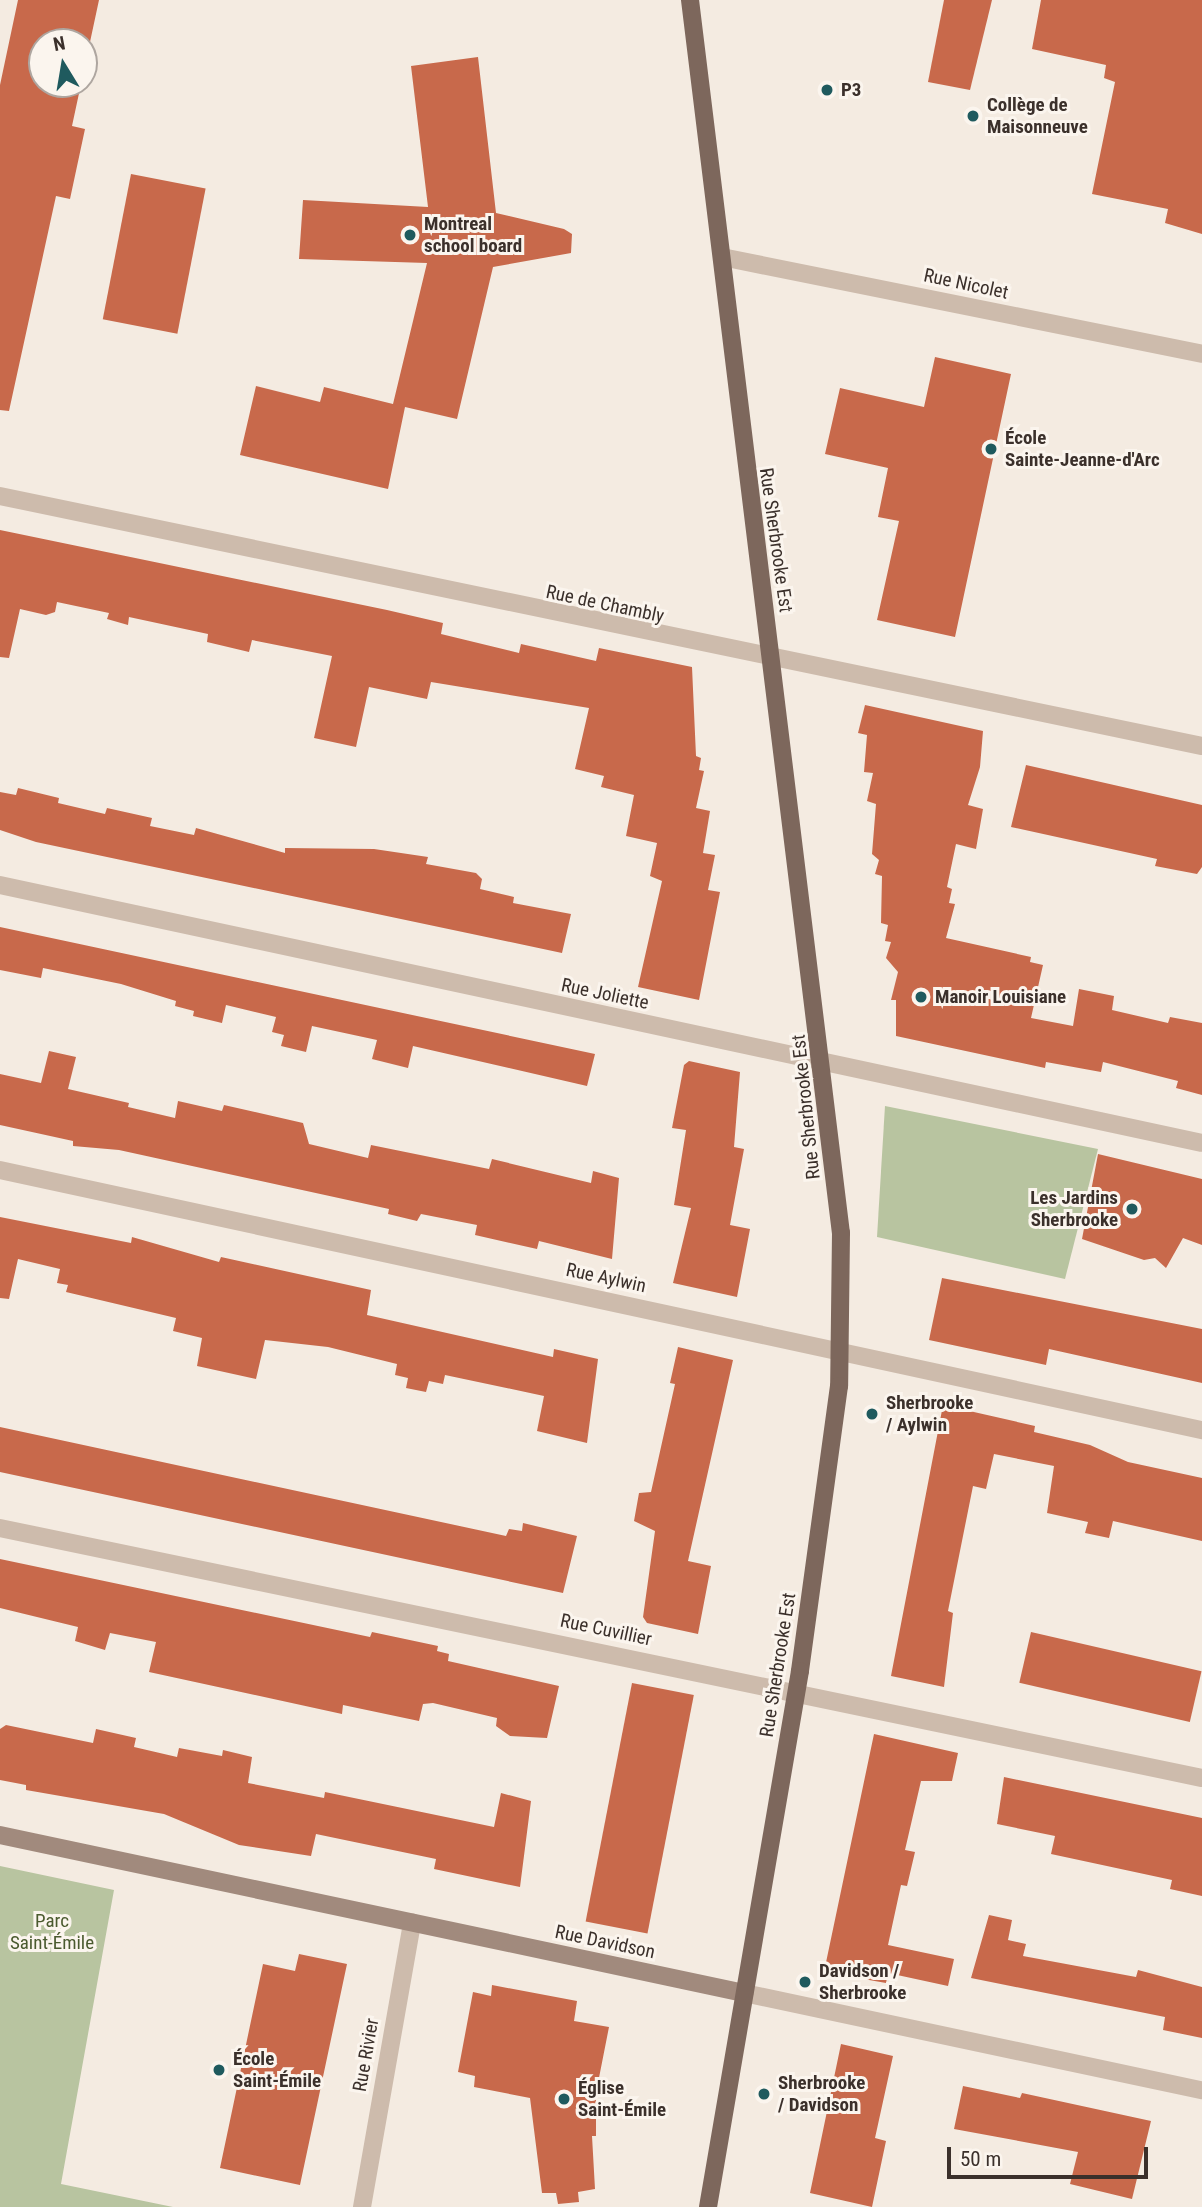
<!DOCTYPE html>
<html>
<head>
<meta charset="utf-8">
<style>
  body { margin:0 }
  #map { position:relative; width:1202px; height:2207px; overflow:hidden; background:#f4ebe1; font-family:"Roboto Condensed",sans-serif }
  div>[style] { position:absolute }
  .green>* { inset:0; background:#b8c4a0 }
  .building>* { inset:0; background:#c8694b; transform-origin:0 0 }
  .street>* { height:18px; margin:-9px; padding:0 9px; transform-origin:9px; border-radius:9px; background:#cdbbac }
  .secondary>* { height:18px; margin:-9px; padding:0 9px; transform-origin:9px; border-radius:9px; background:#a18a7d }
  .primary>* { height:18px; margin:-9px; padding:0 9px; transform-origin:9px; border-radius:9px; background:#7d675c }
  .dots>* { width:19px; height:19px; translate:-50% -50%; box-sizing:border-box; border:4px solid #fbf5ee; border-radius:50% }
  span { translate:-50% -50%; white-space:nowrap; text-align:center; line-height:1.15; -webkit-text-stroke:6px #fbf5ee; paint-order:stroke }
  .poi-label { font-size:19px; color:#3b302b; font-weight:700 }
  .left { translate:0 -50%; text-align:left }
  .right { translate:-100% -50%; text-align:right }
  .street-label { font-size:19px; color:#3b302b }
  .park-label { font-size:19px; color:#4a5a2e }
  .north { position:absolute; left:28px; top:28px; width:70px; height:70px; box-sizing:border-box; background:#fbf5ee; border:2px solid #aea6a0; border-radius:50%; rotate:349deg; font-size:19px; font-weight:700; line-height:28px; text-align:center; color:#3b302b }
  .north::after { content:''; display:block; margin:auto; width:24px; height:32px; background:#1f5a5e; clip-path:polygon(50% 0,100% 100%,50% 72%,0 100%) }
  .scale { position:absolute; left:947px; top:2147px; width:201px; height:32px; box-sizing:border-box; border:4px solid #3b302b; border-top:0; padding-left:9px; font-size:21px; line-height:24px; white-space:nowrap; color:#3b302b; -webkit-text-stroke:5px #fbf5ee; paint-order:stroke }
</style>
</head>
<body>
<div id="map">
  <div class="green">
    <div style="clip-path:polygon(885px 1106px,1098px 1149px,1065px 1279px,877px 1237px)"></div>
    <div style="clip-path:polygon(0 1866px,114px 1890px,61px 2184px,173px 2207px,0 2207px)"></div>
  </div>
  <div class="building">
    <div style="clip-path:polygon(18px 0,99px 0,90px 42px,42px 42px,42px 84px,81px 84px,72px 126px,85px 129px,70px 199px,56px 196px,9px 411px,0 410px,0 85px)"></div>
    <div style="clip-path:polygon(944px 0,992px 0,970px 90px,928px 82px)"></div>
    <div style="clip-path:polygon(1041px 0,1202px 0,1202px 234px,1165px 223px,1168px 209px,1092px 194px,1115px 82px,1104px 78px,1106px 65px,1032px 49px)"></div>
    <div style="clip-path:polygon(478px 57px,496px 213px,564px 229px,572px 234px,571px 253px,493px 267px,457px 419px,405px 407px,388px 489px,240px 455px,256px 386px,320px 402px,324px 387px,393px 404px,427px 263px,299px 259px,303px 200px,428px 207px,411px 66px)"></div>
    <div style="left:131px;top:174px;width:76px;height:148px;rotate:11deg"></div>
    <div style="clip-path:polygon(935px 357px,1011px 374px,955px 637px,877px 620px,899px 521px,878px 517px,888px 468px,825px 454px,840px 388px,924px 407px)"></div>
    <div style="clip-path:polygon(0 530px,387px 610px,443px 623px,441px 634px,519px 653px,521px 644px,596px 661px,599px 648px,692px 667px,696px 756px,701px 758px,699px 770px,704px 771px,696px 808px,710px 811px,703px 853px,715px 855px,708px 890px,720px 892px,699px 1000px,638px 987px,662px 881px,650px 876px,657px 843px,626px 836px,634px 795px,601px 787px,604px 776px,575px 769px,589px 708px,431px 682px,427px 699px,369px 687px,356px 747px,314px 738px,332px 656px,252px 640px,249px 652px,207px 642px,208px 634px,129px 617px,128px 625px,107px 619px,109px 613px,57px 602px,55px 612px,46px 615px,20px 609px,9px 658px,0 657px)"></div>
    <div style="clip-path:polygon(865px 705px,983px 731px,980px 767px,968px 805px,983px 809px,976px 849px,956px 844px,947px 887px,952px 889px,949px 903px,955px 904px,946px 938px,1031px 957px,1030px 962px,1043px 965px,1031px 1018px,1073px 1026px,1079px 989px,1114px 996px,1112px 1010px,1168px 1023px,1170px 1017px,1202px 1023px,1202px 1095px,1176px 1088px,1178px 1081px,1103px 1062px,1101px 1072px,1046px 1062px,1045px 1068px,896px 1036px,896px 1000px,891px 1000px,898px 972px,886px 958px,891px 942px,885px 941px,888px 925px,881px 923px,882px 876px,875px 874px,879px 860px,872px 854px,876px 804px,867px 801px,873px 773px,864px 772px,867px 735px,858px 733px)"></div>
    <div style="clip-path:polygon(1026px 765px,1202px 805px,1202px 867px,1197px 874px,1155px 866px,1157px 859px,1011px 827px)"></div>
    <div style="clip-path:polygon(18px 788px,59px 798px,58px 803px,105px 814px,107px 808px,152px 818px,150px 826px,194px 835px,196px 828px,285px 853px,285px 848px,374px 849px,428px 857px,426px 864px,476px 873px,482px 879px,480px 889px,514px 897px,513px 903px,571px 914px,562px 953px,36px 842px,0 830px,0 792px,16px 795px)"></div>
    <div style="clip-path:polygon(0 927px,595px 1054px,587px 1086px,413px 1046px,408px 1068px,372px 1059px,377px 1040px,312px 1026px,306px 1052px,281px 1046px,284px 1035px,272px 1032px,276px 1017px,226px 1005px,222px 1023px,193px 1016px,194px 1011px,175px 1006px,176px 1001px,121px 984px,43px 968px,41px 978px,0 970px)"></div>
    <div style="clip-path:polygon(49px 1051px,76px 1057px,68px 1089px,129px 1103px,128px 1107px,175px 1118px,178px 1101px,222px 1111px,224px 1105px,303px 1123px,309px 1144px,368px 1158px,371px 1145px,489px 1169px,492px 1159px,591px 1183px,593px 1171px,619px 1178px,612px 1259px,539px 1241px,537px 1249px,475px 1235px,477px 1225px,421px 1214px,417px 1221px,388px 1214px,389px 1209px,119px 1150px,73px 1146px,73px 1141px,0 1125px,0 1074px,41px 1083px)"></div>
    <div style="clip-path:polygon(689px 1061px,740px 1072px,734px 1147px,744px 1149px,730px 1225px,750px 1229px,737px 1297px,673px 1283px,691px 1208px,674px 1205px,686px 1130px,672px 1128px,684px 1065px)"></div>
    <div style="clip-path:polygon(1098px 1154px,1202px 1179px,1202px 1245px,1183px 1238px,1166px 1268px,1155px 1258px,1144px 1260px,1082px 1239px)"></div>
    <div style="clip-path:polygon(0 1217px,131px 1243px,132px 1237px,219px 1262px,221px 1257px,371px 1290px,367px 1315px,553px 1357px,554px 1349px,598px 1359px,587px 1443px,537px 1431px,544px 1396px,445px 1375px,443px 1384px,429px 1381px,426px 1392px,406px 1388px,408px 1378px,395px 1375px,397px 1364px,328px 1347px,265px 1340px,256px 1379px,197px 1366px,202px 1338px,173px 1331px,176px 1318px,66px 1292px,68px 1285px,57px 1283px,60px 1269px,18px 1259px,9px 1299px,0 1298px)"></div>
    <div style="clip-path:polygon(942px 1278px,1202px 1329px,1202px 1383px,1049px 1349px,1046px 1365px,929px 1340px)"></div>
    <div style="clip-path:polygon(678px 1347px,733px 1360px,688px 1561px,711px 1566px,698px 1634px,647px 1623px,643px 1617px,655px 1531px,634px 1521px,639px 1493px,651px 1492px,675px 1384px,670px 1383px)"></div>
    <div style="clip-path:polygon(943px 1405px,1035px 1426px,1034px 1432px,1090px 1445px,1128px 1462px,1202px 1478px,1202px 1541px,1113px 1521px,1109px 1538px,1085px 1533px,1088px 1522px,1047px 1513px,1054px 1466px,994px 1454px,986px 1489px,973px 1486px,948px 1611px,953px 1613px,944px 1687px,891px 1676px)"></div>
    <div style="clip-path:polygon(0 1427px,506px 1536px,509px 1529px,522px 1531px,523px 1523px,577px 1536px,563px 1593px,0 1472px)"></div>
    <div style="clip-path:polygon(0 1559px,370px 1637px,372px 1632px,438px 1646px,437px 1651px,449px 1654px,448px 1661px,559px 1686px,547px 1738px,510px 1736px,496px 1726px,497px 1718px,433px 1703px,423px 1704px,419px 1721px,343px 1705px,342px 1714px,149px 1672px,156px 1642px,110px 1633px,105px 1650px,75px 1641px,78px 1627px,0 1608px)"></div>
    <div style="left:1031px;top:1632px;width:175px;height:52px;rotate:13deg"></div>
    <div style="left:632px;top:1683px;width:63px;height:243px;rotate:11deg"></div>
    <div style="clip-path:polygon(6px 1725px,93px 1743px,96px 1729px,136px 1738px,134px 1747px,177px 1757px,179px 1748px,222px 1756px,223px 1750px,252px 1757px,248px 1783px,324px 1798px,325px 1792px,494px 1827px,501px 1793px,531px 1801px,520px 1887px,434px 1869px,436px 1859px,316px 1834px,311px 1856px,239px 1845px,164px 1814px,26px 1790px,26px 1785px,0 1780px,0 1729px)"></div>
    <div style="clip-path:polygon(874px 1734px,958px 1753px,952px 1781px,921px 1781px,905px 1850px,915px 1852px,907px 1886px,901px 1885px,888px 1945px,954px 1959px,948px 1986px,888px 1973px,886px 1983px,824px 1972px)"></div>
    <div style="clip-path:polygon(1004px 1777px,1202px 1818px,1202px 1896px,1170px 1889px,1172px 1880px,1051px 1854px,1055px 1836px,997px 1824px)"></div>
    <div style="clip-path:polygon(989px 1915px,1012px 1920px,1008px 1940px,1026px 1944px,1023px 1956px,1136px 1977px,1138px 1970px,1202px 1987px,1202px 2038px,1163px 2030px,1165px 2017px,971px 1978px)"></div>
    <div style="clip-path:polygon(299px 1954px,347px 1964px,300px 2185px,220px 2168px,263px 1964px,295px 1971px)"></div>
    <div style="clip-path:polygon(492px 1985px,577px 2001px,574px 2021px,609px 2027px,596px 2093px,596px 2136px,592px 2136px,595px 2189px,578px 2192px,579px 2202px,558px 2204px,556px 2193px,542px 2193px,530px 2098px,474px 2087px,475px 2076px,458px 2072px,473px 1992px,491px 1996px)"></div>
    <div style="clip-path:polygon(841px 2044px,893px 2056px,875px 2138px,886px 2141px,872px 2207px,810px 2193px)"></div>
    <div style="clip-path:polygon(963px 2086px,1020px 2098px,1022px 2093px,1151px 2121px,1132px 2199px,1070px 2184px,1078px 2152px,954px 2129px)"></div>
  </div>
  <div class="street">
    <div style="left:722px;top:257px;width:490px;rotate:11.4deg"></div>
    <div style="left:0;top:496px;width:1228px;rotate:11.75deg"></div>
    <div style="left:0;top:885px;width:1229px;rotate:12.11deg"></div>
    <div style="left:0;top:1170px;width:1230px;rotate:12.21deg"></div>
    <div style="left:0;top:1528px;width:1228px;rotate:11.75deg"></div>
    <div style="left:744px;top:1993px;width:468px;rotate:12deg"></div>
    <div style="left:362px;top:2207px;width:289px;rotate:-80deg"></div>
  </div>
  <div class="secondary">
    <div style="left:0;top:1835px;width:761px;rotate:11.99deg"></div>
  </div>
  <div class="primary">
    <div style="left:690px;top:0;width:1242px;rotate:83.02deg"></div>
    <div style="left:841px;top:1233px;width:153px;rotate:90.7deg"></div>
    <div style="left:839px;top:1386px;width:288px;rotate:97.8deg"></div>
    <div style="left:800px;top:1671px;width:544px;rotate:99.74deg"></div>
  </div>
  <div class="dots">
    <div style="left:827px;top:90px;background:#1f5a5e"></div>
    <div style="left:973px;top:116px;background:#1f5a5e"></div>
    <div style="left:410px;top:235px;background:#1f5a5e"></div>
    <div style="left:991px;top:449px;background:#1f5a5e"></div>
    <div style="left:921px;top:997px;background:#1f5a5e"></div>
    <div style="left:1132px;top:1209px;background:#1f5a5e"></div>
    <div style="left:872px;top:1414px;background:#1f5a5e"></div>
    <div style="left:805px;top:1982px;background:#1f5a5e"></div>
    <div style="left:219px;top:2070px;background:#1f5a5e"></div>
    <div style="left:764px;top:2094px;background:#1f5a5e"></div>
    <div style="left:564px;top:2099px;background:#1f5a5e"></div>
  </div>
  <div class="poi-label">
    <span class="left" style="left:841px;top:90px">P3</span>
    <span class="left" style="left:987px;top:116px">Collège de<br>Maisonneuve</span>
    <span class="left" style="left:424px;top:235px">Montreal<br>school board</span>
    <span class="left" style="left:1005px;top:449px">École<br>Sainte-Jeanne-d'Arc</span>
    <span class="left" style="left:935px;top:997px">Manoir Louisiane</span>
    <span class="right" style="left:1118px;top:1209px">Les Jardins<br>Sherbrooke</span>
    <span class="left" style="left:886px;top:1414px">Sherbrooke<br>/ Aylwin</span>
    <span class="left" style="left:819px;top:1982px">Davidson /<br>Sherbrooke</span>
    <span class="left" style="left:233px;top:2070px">École<br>Saint-Émile</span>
    <span class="left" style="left:778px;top:2094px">Sherbrooke<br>/ Davidson</span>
    <span class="left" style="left:578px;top:2099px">Église<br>Saint-Émile</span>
  </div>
  <div class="street-label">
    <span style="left:966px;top:284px;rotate:12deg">Rue Nicolet</span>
    <span style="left:776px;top:540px;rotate:82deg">Rue Sherbrooke Est</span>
    <span style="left:605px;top:604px;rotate:12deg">Rue de Chambly</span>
    <span style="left:605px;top:994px;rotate:12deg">Rue Joliette</span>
    <span style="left:806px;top:1107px;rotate:-96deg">Rue Sherbrooke Est</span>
    <span style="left:606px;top:1278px;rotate:12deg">Rue Aylwin</span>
    <span style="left:606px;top:1630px;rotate:12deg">Rue Cuvillier</span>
    <span style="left:778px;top:1665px;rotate:-81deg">Rue Sherbrooke Est</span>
    <span style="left:605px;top:1942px;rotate:12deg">Rue Davidson</span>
    <span style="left:366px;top:2055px;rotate:-80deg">Rue Rivier</span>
  </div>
  <div class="park-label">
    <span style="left:52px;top:1932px">Parc<br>Saint-Émile</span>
  </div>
  <div class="north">N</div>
  <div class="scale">50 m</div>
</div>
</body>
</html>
